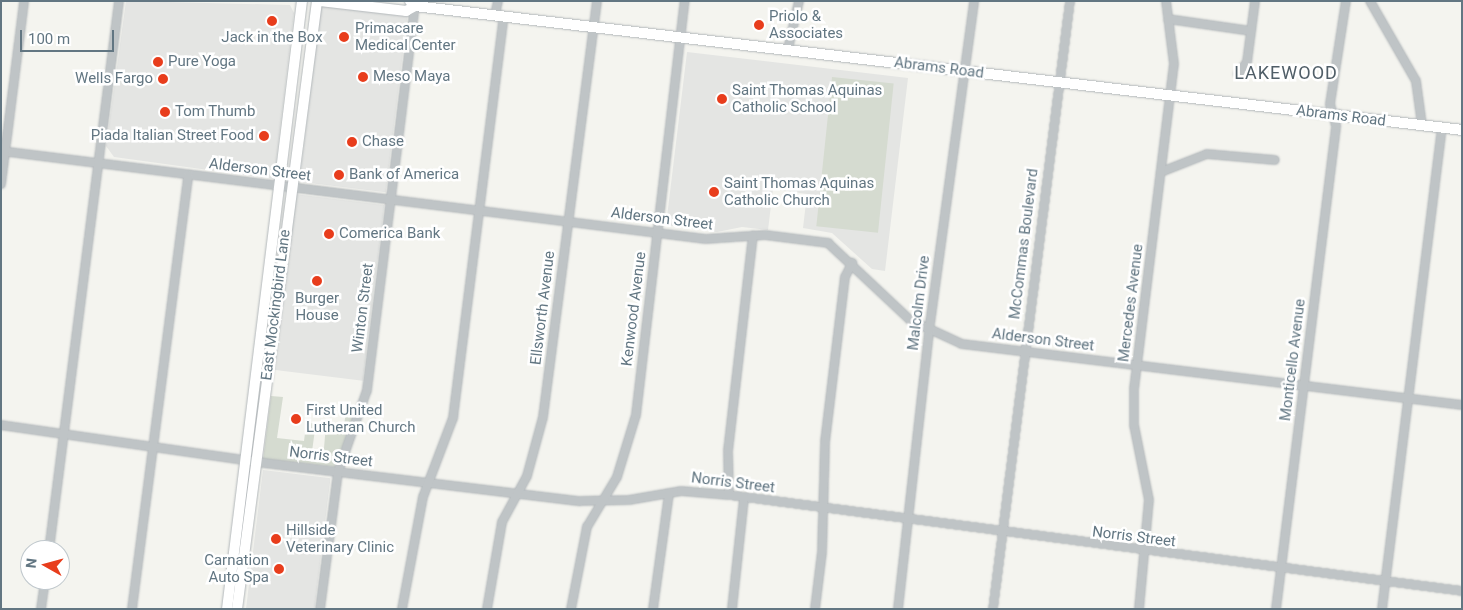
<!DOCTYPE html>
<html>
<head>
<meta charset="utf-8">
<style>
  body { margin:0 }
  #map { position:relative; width:1463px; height:610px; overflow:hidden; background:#f4f4ef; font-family:Roboto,sans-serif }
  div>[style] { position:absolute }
  .built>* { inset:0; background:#e4e5e3; transform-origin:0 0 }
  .green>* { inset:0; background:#d5dbd0; transform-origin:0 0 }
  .roads { filter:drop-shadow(0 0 1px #b2b7ba) drop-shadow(0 0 1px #b2b7ba) }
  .minor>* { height:8px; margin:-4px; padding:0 4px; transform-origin:4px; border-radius:4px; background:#bfc4c6 }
  .major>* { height:10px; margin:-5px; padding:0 5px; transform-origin:5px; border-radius:5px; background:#fff }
  .dots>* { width:14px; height:14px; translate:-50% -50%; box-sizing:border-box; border:2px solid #fff; border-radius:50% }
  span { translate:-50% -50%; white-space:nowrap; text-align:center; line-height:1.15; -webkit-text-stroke:5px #fff; paint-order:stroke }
  .poi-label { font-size:15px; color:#627682 }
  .left { translate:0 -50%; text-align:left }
  .right { translate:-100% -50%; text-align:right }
  .street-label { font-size:15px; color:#627682 }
  .quarter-label { font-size:18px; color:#505e67; letter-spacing:1px }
  .frame { position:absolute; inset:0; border:2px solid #627682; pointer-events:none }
  .north { position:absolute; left:20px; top:540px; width:50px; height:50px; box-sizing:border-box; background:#fff; border:1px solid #c0c8cd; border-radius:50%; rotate:277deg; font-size:14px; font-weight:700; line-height:20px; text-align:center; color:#627682 }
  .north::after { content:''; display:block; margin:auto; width:18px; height:22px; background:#e83d1c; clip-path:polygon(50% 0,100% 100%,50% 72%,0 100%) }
  .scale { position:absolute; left:20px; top:30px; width:94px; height:22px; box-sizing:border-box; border:2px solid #627682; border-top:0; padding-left:6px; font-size:15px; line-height:18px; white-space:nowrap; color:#627682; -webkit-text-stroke:4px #fff; paint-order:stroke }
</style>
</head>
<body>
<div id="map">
  <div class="built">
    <div style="clip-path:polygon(126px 1px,290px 5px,294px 13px,274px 179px,114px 157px,106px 146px)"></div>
    <div style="left:321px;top:6px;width:87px;height:177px;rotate:7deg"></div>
    <div style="clip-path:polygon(687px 52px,908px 78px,885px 271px,872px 269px,832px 233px,803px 228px,807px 194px,773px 189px,768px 230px,742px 227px,717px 232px,666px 225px)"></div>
    <div style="left:295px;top:194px;width:90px;height:177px;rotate:7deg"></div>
    <div style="left:263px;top:470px;width:68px;height:140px;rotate:7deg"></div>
  </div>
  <div class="green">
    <div style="left:832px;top:77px;width:62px;height:150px;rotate:6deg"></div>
    <div style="clip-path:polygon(271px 396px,283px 397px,277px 438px,304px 441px,306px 425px,316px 422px,311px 459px,323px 460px,326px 424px,344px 425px,346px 412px,351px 407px,357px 409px,335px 467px,263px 459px)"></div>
  </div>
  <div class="roads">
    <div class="minor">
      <div style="left:1370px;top:1px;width:92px;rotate:60.1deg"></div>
      <div style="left:1416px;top:81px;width:44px;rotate:82.2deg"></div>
      <div style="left:495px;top:15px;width:14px;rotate:-78deg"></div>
      <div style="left:1168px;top:19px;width:84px;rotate:8.2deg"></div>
      <div style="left:788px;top:49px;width:49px;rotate:-77.1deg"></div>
      <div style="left:1238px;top:74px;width:15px;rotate:-53deg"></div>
      <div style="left:1247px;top:62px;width:62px;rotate:-82.5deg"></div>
      <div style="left:1px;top:151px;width:710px;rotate:7.12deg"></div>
      <div style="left:706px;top:239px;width:59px;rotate:-3.9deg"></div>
      <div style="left:765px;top:235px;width:64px;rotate:7.2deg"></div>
      <div style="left:828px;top:243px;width:112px;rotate:43.2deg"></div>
      <div style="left:910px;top:320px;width:57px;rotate:24.8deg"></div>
      <div style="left:962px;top:344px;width:504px;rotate:6.96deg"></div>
      <div style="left:1161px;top:172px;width:49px;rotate:-21.4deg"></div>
      <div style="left:1207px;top:154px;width:68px;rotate:5deg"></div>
      <div style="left:1px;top:184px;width:184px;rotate:-82.8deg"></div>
      <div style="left:1px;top:425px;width:266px;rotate:8.2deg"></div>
      <div style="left:264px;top:463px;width:318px;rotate:6.9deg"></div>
      <div style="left:580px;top:501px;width:49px;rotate:-1.2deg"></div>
      <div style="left:629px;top:500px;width:53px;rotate:-9.8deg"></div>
      <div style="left:681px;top:491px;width:48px;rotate:4.8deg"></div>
      <div style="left:729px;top:495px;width:739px;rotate:7.46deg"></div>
      <div style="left:729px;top:495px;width:44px;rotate:-91.3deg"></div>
      <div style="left:728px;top:451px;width:217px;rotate:-83.4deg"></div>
      <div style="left:49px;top:550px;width:553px;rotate:-82.73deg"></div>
      <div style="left:41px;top:609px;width:29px;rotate:-82deg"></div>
      <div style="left:132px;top:609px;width:438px;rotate:-82.6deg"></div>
      <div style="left:320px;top:609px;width:138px;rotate:-82.5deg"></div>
      <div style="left:338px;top:472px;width:87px;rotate:-70.5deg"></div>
      <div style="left:367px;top:390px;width:387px;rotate:-82.9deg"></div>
      <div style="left:402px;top:609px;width:114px;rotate:-79.4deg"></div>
      <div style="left:423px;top:497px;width:85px;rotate:-69.2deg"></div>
      <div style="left:453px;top:418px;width:405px;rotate:-82.8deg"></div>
      <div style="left:487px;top:609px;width:88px;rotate:-80.2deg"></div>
      <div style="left:502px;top:522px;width:52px;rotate:-61.5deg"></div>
      <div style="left:527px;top:476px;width:61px;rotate:-74.8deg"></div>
      <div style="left:543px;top:417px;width:419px;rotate:-82.6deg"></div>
      <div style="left:571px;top:609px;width:84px;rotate:-79deg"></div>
      <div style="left:587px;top:527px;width:58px;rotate:-59deg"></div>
      <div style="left:617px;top:477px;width:65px;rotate:-73deg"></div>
      <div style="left:636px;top:415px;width:417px;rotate:-83.3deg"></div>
      <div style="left:653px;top:609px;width:117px;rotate:-82.1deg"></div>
      <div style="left:732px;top:609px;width:112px;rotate:-83.8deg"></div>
      <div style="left:815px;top:609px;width:57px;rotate:-83deg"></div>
      <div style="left:822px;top:552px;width:110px;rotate:-88.4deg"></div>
      <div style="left:825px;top:442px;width:166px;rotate:-83.1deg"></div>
      <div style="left:845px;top:277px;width:16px;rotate:-63deg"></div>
      <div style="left:898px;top:609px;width:280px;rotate:-83.6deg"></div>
      <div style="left:929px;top:331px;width:333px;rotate:-82.2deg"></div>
      <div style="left:993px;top:609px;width:613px;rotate:-82.78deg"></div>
      <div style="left:1139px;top:609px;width:109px;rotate:-84.8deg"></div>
      <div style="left:1149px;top:500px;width:76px;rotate:-101.3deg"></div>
      <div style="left:1134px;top:425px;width:36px;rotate:-90deg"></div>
      <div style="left:1134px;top:389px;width:327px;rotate:-83deg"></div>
      <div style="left:1174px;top:64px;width:64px;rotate:-97.2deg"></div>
      <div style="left:1276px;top:609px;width:487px;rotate:-82.9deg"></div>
      <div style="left:1336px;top:126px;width:23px;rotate:-105deg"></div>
      <div style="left:1330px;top:104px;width:104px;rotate:-81.2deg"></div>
      <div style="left:1382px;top:609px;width:485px;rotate:-82.9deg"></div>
    </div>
    <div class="major">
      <div style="left:320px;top:1px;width:87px;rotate:6.6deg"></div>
      <div style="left:406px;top:11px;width:10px;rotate:-29deg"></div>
      <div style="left:410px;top:1px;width:7px;rotate:45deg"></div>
      <div style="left:415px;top:6px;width:1054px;rotate:6.75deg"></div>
      <div style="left:227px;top:609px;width:613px;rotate:-82.97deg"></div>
      <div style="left:237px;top:609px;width:613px;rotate:-82.5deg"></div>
    </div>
  </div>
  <div class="dots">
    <div style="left:272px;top:21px;background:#e83d1c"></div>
    <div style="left:759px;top:25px;background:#e83d1c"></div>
    <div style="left:344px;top:37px;background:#e83d1c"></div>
    <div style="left:158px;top:62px;background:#e83d1c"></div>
    <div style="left:363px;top:77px;background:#e83d1c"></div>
    <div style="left:163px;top:79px;background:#e83d1c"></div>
    <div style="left:722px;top:99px;background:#e83d1c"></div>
    <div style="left:165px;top:112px;background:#e83d1c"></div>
    <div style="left:264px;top:136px;background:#e83d1c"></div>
    <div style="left:352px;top:142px;background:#e83d1c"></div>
    <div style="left:339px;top:175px;background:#e83d1c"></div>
    <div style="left:714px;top:192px;background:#e83d1c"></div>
    <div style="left:329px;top:234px;background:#e83d1c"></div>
    <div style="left:317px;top:281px;background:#e83d1c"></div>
    <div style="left:296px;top:419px;background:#e83d1c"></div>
    <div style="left:276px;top:539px;background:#e83d1c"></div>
    <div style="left:279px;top:569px;background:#e83d1c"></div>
  </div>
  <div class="poi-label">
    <span class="left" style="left:769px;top:25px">Priolo &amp;<br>Associates</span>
    <span class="left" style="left:355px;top:37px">Primacare<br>Medical Center</span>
    <span style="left:272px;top:38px">Jack in the Box</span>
    <span class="left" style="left:168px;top:62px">Pure Yoga</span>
    <span class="left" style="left:373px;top:77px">Meso Maya</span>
    <span class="right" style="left:153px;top:79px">Wells Fargo</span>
    <span class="left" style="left:732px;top:99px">Saint Thomas Aquinas<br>Catholic School</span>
    <span class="left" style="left:175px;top:112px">Tom Thumb</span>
    <span class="right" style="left:254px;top:136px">Piada Italian Street Food</span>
    <span class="left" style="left:362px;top:142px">Chase</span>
    <span class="left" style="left:349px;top:175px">Bank of America</span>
    <span class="left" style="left:724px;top:192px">Saint Thomas Aquinas<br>Catholic Church</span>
    <span class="left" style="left:339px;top:234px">Comerica Bank</span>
    <span style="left:317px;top:307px">Burger<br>House</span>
    <span class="left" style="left:306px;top:419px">First United<br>Lutheran Church</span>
    <span class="left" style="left:286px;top:539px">Hillside<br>Veterinary Clinic</span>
    <span class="right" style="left:269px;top:569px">Carnation<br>Auto Spa</span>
  </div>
  <div class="street-label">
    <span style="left:939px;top:68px;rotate:7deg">Abrams Road</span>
    <span style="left:1341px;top:116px;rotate:7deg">Abrams Road</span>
    <span style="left:260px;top:170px;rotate:7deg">Alderson Street</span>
    <span style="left:662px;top:219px;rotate:7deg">Alderson Street</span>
    <span style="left:1024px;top:244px;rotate:-83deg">McCommas Boulevard</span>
    <span style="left:919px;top:303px;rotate:-83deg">Malcolm Drive</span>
    <span style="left:1131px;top:303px;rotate:-83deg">Mercedes Avenue</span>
    <span style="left:276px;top:305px;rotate:-83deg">East Mockingbird Lane</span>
    <span style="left:363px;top:308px;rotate:-83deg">Winton Street</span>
    <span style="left:543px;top:308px;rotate:-83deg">Ellsworth Avenue</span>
    <span style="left:634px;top:309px;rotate:-83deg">Kenwood Avenue</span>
    <span style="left:1043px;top:340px;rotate:7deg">Alderson Street</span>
    <span style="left:1293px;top:360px;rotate:-83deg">Monticello Avenue</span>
    <span style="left:331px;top:457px;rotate:7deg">Norris Street</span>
    <span style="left:733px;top:483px;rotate:7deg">Norris Street</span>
    <span style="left:1134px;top:537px;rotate:7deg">Norris Street</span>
  </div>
  <div class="quarter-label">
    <span style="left:1286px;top:73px">LAKEWOOD</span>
  </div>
  <div class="frame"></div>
  <div class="north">N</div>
  <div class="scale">100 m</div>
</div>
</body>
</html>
